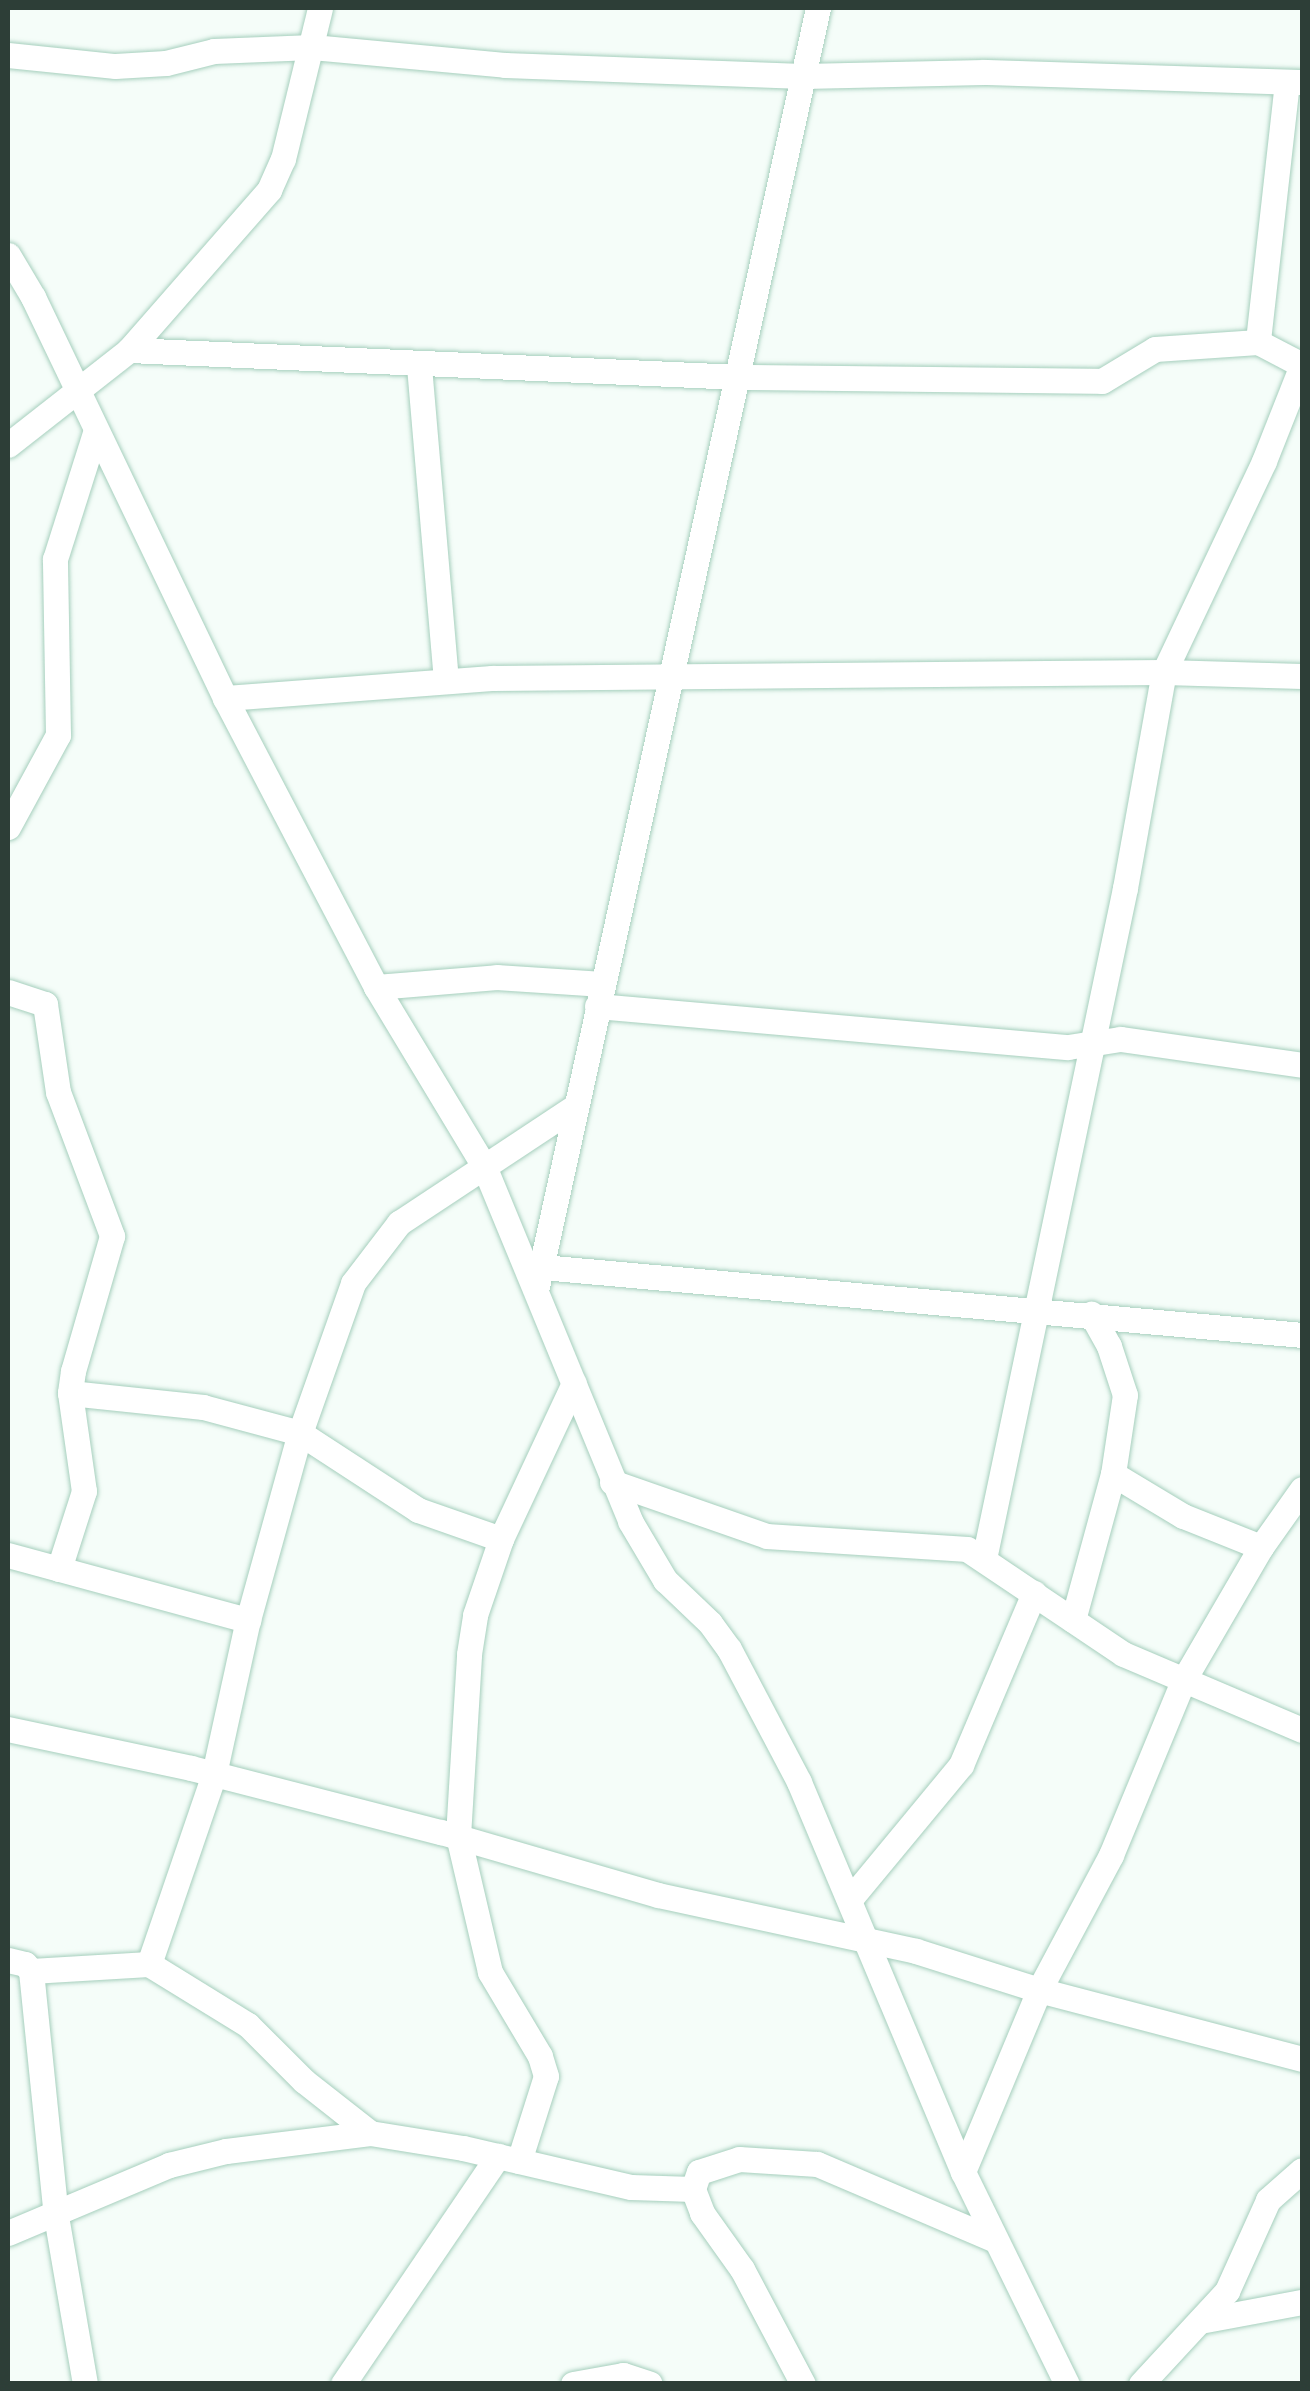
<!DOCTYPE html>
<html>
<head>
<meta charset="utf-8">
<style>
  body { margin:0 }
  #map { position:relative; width:1310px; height:2391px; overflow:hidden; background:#f5fdf9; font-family:"Source Sans 3",sans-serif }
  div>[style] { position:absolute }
  .roads { filter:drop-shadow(0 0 2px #a6cfbd) drop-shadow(0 0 2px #a6cfbd) }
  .minor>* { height:25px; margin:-12.5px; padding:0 12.5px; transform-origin:12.5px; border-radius:12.5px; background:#fff }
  span { translate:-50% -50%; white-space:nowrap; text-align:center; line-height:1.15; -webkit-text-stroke:10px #f5fdf9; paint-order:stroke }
  .frame { position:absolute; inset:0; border:10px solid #2d3e37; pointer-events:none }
</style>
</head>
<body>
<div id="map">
  <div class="roads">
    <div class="minor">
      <div style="left:8px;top:55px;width:108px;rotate:5.9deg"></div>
      <div style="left:115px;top:66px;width:51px;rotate:-3.4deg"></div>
      <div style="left:166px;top:63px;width:49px;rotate:-14deg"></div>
      <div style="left:214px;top:51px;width:98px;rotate:-2.3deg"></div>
      <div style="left:312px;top:47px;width:194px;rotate:5.3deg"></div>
      <div style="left:505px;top:65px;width:298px;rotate:2.1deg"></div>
      <div style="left:803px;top:76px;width:181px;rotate:-1.3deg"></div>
      <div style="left:984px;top:72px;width:318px;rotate:1.8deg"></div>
      <div style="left:1287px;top:82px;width:262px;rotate:96.4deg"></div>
      <div style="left:1258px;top:342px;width:50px;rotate:27.6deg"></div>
      <div style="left:8px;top:255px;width:49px;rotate:59.2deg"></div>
      <div style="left:33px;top:297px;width:445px;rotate:64.4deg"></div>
      <div style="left:225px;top:698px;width:326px;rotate:62.4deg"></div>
      <div style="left:376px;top:987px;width:209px;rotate:58.9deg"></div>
      <div style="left:484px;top:1166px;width:384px;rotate:67.6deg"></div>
      <div style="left:630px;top:1521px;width:69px;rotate:59.3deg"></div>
      <div style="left:665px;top:1580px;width:62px;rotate:43.7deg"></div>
      <div style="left:710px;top:1623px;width:32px;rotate:54deg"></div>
      <div style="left:729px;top:1649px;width:150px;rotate:62.2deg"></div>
      <div style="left:799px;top:1782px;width:423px;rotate:67.2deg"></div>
      <div style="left:963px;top:2172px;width:236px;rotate:63.9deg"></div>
      <div style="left:129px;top:350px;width:213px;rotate:-48.8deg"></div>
      <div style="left:269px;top:190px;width:34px;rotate:-66deg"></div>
      <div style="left:283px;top:159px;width:155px;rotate:-76.2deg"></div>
      <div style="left:419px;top:366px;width:314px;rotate:85.1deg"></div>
      <div style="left:8px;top:445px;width:154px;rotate:-38.1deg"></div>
      <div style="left:129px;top:350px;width:612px;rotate:2.53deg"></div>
      <div style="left:740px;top:377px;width:362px;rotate:0.6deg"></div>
      <div style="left:1102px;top:381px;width:62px;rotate:-31.1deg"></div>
      <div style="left:1155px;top:349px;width:103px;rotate:-3.9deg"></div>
      <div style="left:225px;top:698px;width:268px;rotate:-4.3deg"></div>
      <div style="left:492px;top:678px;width:672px;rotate:-0.51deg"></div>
      <div style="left:1164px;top:672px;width:138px;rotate:1.7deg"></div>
      <div style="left:8px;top:827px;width:105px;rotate:-61.5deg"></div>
      <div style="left:58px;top:735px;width:176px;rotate:-91deg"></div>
      <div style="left:55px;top:559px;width:132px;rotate:-72.4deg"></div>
      <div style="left:376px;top:987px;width:121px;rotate:-4.7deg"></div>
      <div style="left:497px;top:977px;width:105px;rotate:3.8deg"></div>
      <div style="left:8px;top:992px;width:39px;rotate:18deg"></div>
      <div style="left:45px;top:1004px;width:89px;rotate:81.6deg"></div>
      <div style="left:58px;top:1092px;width:154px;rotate:69.4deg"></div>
      <div style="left:112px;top:1236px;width:141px;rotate:106.1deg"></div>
      <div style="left:73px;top:1371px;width:22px;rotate:98deg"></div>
      <div style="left:70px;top:1393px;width:99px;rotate:81.9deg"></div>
      <div style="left:84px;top:1491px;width:82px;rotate:107.8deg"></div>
      <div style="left:597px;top:1006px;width:473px;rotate:5deg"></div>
      <div style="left:1068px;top:1047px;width:53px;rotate:-8.7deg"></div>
      <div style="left:1120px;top:1039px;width:184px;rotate:8.1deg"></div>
      <div style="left:542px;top:1267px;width:763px;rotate:5.11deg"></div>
      <div style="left:537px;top:1286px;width:1309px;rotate:-77.6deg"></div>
      <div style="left:70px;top:1393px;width:134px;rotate:6deg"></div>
      <div style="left:203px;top:1407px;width:100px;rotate:15deg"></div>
      <div style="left:300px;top:1433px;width:141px;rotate:33.1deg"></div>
      <div style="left:418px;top:1510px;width:88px;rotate:19.3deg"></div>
      <div style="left:1113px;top:1474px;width:82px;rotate:31deg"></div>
      <div style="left:1183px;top:1516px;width:84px;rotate:21.7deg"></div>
      <div style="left:612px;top:1482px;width:164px;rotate:19.2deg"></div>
      <div style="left:767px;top:1536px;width:200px;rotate:3.7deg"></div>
      <div style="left:967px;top:1549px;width:188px;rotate:33.9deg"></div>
      <div style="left:1123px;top:1654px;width:194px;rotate:23deg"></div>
      <div style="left:8px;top:1555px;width:249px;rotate:15.2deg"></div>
      <div style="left:984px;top:1559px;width:686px;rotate:-78.13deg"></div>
      <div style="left:1125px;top:888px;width:219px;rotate:-79.8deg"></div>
      <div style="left:1164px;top:672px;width:233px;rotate:-64.6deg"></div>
      <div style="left:1264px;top:461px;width:103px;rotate:-68.4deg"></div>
      <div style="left:1073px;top:1620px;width:151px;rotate:-74.7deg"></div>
      <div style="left:1113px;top:1474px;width:80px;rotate:-81.4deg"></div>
      <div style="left:1125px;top:1395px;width:52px;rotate:-108.1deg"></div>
      <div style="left:1109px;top:1346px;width:37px;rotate:-119deg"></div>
      <div style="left:8px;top:1729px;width:187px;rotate:12deg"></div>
      <div style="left:191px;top:1768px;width:258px;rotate:14.4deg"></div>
      <div style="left:441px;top:1832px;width:226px;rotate:16.2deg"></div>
      <div style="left:658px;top:1895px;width:264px;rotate:12.2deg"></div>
      <div style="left:916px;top:1951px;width:129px;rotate:17.6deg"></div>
      <div style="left:1039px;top:1990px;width:272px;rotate:14.7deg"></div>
      <div style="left:851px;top:1898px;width:173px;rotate:-50.4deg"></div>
      <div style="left:961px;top:1765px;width:187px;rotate:-67deg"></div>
      <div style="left:8px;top:1960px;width:17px;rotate:13deg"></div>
      <div style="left:25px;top:1964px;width:9px;rotate:49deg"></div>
      <div style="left:31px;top:1971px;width:246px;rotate:84.2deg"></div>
      <div style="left:56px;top:2216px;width:170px;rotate:80.2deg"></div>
      <div style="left:149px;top:1964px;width:201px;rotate:-71.1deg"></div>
      <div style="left:214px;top:1774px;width:158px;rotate:-77.6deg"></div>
      <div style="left:248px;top:1620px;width:194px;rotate:-74.5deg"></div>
      <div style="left:300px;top:1433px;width:159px;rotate:-70.5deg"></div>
      <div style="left:353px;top:1283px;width:76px;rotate:-52.5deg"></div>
      <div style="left:399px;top:1223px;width:212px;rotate:-33.5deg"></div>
      <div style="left:31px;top:1971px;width:118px;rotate:-3.4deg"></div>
      <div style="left:149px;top:1964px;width:116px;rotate:31.6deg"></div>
      <div style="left:248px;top:2025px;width:79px;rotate:45deg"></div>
      <div style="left:304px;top:2081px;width:84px;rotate:38.2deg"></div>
      <div style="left:519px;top:2161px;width:89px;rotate:-72.4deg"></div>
      <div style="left:546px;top:2076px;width:21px;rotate:-107deg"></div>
      <div style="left:540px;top:2056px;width:98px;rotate:-120.8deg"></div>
      <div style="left:490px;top:1972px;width:140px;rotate:-103.2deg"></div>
      <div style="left:458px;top:1836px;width:182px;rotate:-86.5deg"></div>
      <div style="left:469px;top:1654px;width:39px;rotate:-81deg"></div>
      <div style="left:475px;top:1615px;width:80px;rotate:-71.1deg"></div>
      <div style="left:501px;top:1539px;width:172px;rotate:-64.9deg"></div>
      <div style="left:963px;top:2172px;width:197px;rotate:-67.3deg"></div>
      <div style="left:1039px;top:1990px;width:153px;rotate:-61.9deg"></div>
      <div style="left:1111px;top:1855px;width:188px;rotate:-67.5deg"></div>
      <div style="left:1183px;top:1681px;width:155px;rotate:-59.8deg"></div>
      <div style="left:1261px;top:1547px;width:71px;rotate:-54.7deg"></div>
      <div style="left:693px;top:2189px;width:26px;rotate:69deg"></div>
      <div style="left:702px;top:2213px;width:69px;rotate:54.5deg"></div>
      <div style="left:742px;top:2269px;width:130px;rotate:62.1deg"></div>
      <div style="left:8px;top:2233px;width:175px;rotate:-22.9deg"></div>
      <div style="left:169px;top:2165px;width:59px;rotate:-13.8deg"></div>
      <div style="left:226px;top:2151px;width:145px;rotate:-7.1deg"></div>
      <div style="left:370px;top:2133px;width:94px;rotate:9.2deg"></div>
      <div style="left:463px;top:2148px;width:172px;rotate:13.1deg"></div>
      <div style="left:631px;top:2187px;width:62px;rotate:1.8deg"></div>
      <div style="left:693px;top:2189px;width:18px;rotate:-71deg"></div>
      <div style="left:699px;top:2172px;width:42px;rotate:-18deg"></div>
      <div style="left:739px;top:2159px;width:78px;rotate:3.7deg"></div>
      <div style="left:817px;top:2164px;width:194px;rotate:23.1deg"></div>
      <div style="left:1200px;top:2321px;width:104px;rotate:-10.6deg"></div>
      <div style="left:343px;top:2384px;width:276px;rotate:-55.8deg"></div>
      <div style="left:573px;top:2384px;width:51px;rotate:-10.2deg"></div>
      <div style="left:623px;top:2375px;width:28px;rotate:18deg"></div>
      <div style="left:1141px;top:2384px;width:127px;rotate:-47.2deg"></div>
      <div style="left:1227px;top:2291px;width:100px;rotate:-65.7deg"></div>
      <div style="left:1268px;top:2200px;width:45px;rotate:-41.4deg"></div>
    </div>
  </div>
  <div class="frame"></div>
</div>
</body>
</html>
